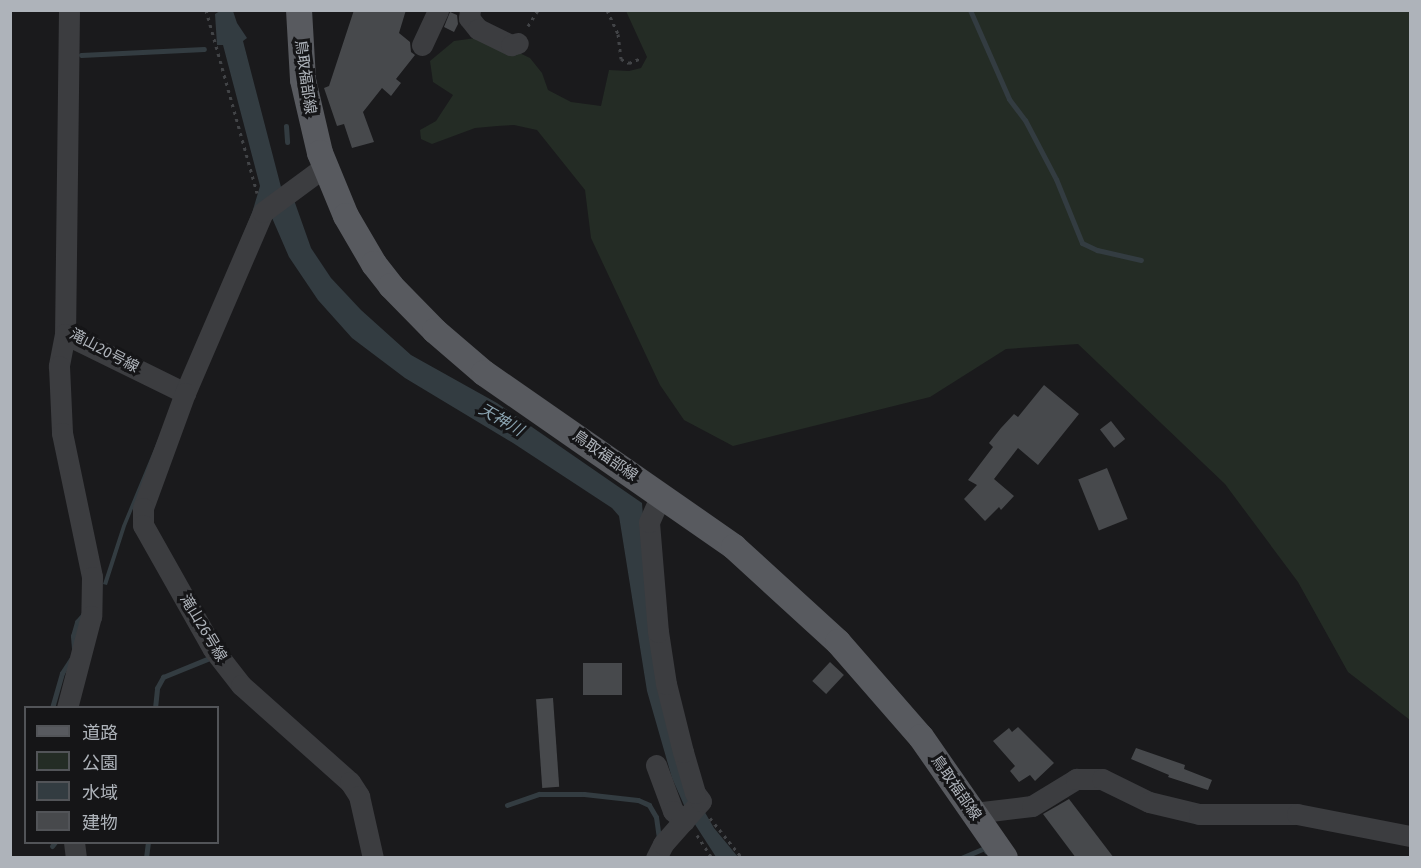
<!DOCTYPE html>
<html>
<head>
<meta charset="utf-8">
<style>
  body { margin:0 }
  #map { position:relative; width:1421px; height:868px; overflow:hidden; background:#1a1a1c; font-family:"Fira Sans","Noto Sans JP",sans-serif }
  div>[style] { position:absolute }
  .green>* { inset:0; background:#242c25 }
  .water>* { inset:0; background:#333c41 }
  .stream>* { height:5px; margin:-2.5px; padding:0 2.5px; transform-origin:2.5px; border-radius:2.5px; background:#333c41 }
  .building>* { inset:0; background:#47494c; transform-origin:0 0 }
  .path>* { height:3px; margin-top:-1.5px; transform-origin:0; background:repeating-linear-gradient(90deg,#424447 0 3px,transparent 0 7.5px) }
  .minor>* { height:21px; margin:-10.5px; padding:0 10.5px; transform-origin:10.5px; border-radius:10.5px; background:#3c3d40 }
  .major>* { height:26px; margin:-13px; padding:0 13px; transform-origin:13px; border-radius:13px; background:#585a5f }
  span { translate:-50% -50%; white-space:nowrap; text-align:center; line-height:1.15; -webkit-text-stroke:6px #151517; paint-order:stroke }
  .street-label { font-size:15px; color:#aeb3ba }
  .water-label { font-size:16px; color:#8aa3b0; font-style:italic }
  .frame { position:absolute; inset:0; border:12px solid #aeb3ba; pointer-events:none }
  .legend { position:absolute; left:24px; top:706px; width:195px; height:138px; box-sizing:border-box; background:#151517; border:2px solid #525458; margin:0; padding:8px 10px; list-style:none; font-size:18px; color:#aeb3ba }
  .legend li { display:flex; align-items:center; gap:12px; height:30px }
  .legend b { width:30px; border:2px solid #525458 }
</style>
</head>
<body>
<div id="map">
  <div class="green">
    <div style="clip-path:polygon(626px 11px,1410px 11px,1410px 720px,1348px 672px,1298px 582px,1225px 484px,1078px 344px,1006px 349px,930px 397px,733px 446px,684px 420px,660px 385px,591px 238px,585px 190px,537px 130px,514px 125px,497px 126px,475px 128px,432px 144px,421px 139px,420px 130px,436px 121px,453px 95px,433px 82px,430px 61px,454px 41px,483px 37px,503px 45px,530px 58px,542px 73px,548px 90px,571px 102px,601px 106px,609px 70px,629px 71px,641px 68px,647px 57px)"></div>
  </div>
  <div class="water">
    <div style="clip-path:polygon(220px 11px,233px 11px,237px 23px,247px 38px,243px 41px,281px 187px,294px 200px,311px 248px,331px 278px,361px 310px,411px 355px,497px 403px,642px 503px,645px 543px,703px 809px,714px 828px,738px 857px,716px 857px,687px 812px,672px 778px,647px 691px,619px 516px,612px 508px,513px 443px,405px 378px,352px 338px,318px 300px,289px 257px,266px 204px,162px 437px,126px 526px,107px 585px,103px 584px,122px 526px,252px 213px,260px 186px,223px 45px,217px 45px,215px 14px)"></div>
  </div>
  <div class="stream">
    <div style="left:970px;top:10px;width:97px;rotate:66.3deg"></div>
    <div style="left:1009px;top:99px;width:26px;rotate:53deg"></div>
    <div style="left:1025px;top:120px;width:67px;rotate:62.3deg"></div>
    <div style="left:1056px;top:179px;width:69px;rotate:67.9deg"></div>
    <div style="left:1082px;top:243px;width:17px;rotate:25deg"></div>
    <div style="left:1097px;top:250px;width:45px;rotate:12.8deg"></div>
    <div style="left:81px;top:55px;width:123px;rotate:-2.8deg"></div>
    <div style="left:286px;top:126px;width:16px;rotate:86deg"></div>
    <div style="left:74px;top:648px;width:12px;rotate:-95deg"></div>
    <div style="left:73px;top:636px;width:15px;rotate:-74deg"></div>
    <div style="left:77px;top:622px;width:9px;rotate:-49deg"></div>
    <div style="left:52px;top:708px;width:36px;rotate:-74deg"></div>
    <div style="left:62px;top:673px;width:17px;rotate:-57deg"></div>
    <div style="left:155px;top:708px;width:20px;rotate:-84deg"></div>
    <div style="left:157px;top:688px;width:13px;rotate:-61deg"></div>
    <div style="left:163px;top:677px;width:48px;rotate:-22.2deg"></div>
    <div style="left:507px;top:805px;width:34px;rotate:-19deg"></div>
    <div style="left:539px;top:794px;width:45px"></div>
    <div style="left:584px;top:794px;width:54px;rotate:6.3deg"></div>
    <div style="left:638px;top:800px;width:12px;rotate:24deg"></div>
    <div style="left:649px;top:805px;width:14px;rotate:60deg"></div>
    <div style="left:656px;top:817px;width:22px;rotate:82deg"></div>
    <div style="left:52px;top:846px;width:5px;rotate:-53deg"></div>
    <div style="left:146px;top:858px;width:16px;rotate:-83deg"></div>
    <div style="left:961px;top:858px;width:25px;rotate:-23deg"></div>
    <div style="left:984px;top:848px;width:4px;rotate:56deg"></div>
  </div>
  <div class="building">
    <div style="clip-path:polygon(354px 10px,406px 10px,399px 33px,410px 42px,411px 52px,415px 55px,396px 79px,401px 83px,391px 96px,382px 88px,363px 112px,374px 142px,352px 148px,344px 124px,337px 126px,324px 88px,329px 86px)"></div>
    <div style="clip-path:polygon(450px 12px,457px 15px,458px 24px,454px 32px,444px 27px)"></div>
    <div style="clip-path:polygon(1044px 385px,1079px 414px,1038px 465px,1018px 448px,994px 479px,1014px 496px,1001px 510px,999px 507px,985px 521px,964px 499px,977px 485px,968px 480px,993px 447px,989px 443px,1001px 428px,1014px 414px,1018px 417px)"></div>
    <div style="left:1111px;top:421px;width:23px;height:14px;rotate:52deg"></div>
    <div style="left:1107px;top:468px;width:55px;height:31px;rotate:68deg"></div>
    <div style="left:830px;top:662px;width:19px;height:26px;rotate:43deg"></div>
    <div style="left:583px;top:663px;width:39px;height:32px"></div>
    <div style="left:553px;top:698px;width:89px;height:17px;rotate:86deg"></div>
    <div style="clip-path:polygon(1018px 727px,1054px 763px,1035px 781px,1030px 775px,1019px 782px,1010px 771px,1015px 766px,993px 741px,1009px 728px,1012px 732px)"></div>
    <div style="clip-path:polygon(1136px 748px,1185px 765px,1184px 769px,1212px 780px,1208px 790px,1168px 777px,1169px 775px,1131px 759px)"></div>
    <div style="clip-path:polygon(1069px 799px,1114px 858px,1076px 858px,1043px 814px)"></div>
  </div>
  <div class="path">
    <div style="left:206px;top:10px;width:190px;rotate:74.4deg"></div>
    <div style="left:607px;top:10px;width:26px;rotate:65deg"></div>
    <div style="left:618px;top:34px;width:25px;rotate:83deg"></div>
    <div style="left:621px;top:59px;width:9px;rotate:27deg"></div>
    <div style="left:629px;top:63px;width:11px;rotate:-22deg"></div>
    <div style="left:528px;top:26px;width:19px;rotate:-58deg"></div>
    <div style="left:710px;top:818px;width:51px;rotate:51.3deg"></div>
    <div style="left:697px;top:835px;width:27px;rotate:57deg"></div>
  </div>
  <div class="minor">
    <div style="left:69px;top:10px;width:324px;rotate:90.7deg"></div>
    <div style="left:65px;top:334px;width:134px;rotate:26.2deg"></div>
    <div style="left:185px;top:393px;width:197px;rotate:-66.7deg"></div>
    <div style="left:263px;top:212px;width:76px;rotate:-36.4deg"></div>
    <div style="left:470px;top:10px;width:8px;rotate:97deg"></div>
    <div style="left:469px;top:18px;width:14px;rotate:51deg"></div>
    <div style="left:478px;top:29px;width:37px;rotate:26deg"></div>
    <div style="left:511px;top:45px;width:7px;rotate:-16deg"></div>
    <div style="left:422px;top:45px;width:38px;rotate:-65deg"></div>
    <div style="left:65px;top:334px;width:33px;rotate:101deg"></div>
    <div style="left:59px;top:366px;width:67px;rotate:87.4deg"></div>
    <div style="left:62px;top:433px;width:147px;rotate:78.2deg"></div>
    <div style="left:92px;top:577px;width:39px;rotate:91deg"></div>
    <div style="left:91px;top:616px;width:95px;rotate:104.6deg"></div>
    <div style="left:185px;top:393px;width:122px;rotate:110.1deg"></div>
    <div style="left:143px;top:508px;width:17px;rotate:90deg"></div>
    <div style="left:143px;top:525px;width:142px;rotate:60.6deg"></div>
    <div style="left:213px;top:649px;width:46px;rotate:52.1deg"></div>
    <div style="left:241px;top:685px;width:146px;rotate:41.7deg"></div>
    <div style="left:350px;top:782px;width:17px;rotate:57deg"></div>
    <div style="left:359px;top:796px;width:64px;rotate:77.3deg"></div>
    <div style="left:656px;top:765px;width:49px;rotate:69.7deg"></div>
    <div style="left:673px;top:811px;width:15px;rotate:42deg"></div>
    <div style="left:974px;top:813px;width:58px;rotate:-6.9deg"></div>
    <div style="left:1032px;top:806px;width:52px;rotate:-31.5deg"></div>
    <div style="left:1076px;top:779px;width:26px"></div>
    <div style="left:1102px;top:779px;width:52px;rotate:26.1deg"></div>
    <div style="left:1149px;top:802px;width:51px;rotate:13.5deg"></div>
    <div style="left:1199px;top:814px;width:98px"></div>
    <div style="left:1297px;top:814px;width:115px;rotate:11deg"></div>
    <div style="left:74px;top:842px;width:16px;rotate:83deg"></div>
    <div style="left:656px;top:858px;width:16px;rotate:-63deg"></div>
    <div style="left:663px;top:844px;width:57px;rotate:-48.5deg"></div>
    <div style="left:701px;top:801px;width:10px;rotate:-127deg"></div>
    <div style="left:695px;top:793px;width:43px;rotate:-106.3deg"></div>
    <div style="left:683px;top:752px;width:70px;rotate:-104deg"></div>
    <div style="left:666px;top:684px;width:53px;rotate:-98.7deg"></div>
    <div style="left:658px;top:632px;width:110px;rotate:-94.7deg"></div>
    <div style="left:649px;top:522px;width:30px;rotate:-66deg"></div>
  </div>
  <div class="major">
    <div style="left:299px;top:10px;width:70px;rotate:86.7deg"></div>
    <div style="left:303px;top:80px;width:75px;rotate:76.9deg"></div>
    <div style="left:320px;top:153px;width:68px;rotate:67.6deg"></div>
    <div style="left:346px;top:216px;width:56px;rotate:59.7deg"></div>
    <div style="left:374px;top:264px;width:28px;rotate:52deg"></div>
    <div style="left:391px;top:286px;width:63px;rotate:45.6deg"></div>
    <div style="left:435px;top:331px;width:65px;rotate:40.6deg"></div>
    <div style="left:484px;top:373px;width:305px;rotate:34.8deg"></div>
    <div style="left:734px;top:547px;width:141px;rotate:42.4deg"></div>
    <div style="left:838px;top:642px;width:126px;rotate:48.9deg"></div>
    <div style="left:921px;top:737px;width:147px;rotate:55.2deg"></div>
  </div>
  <div class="street-label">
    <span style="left:305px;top:77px;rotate:82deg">鳥取福部線</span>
    <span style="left:104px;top:351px;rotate:28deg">滝山20号線</span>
    <span style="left:605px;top:456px;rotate:35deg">鳥取福部線</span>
    <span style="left:203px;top:628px;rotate:59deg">滝山26号線</span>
    <span style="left:956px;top:788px;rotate:55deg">鳥取福部線</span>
  </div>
  <div class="water-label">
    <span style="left:501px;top:420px;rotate:30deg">天神川</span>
  </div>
  <div class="frame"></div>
  <ul class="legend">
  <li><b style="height:8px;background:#585a5f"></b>道路</li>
  <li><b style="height:16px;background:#242c25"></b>公園</li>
  <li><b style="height:16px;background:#333c41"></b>水域</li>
  <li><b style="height:16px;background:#47494c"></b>建物</li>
  </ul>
</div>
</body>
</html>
